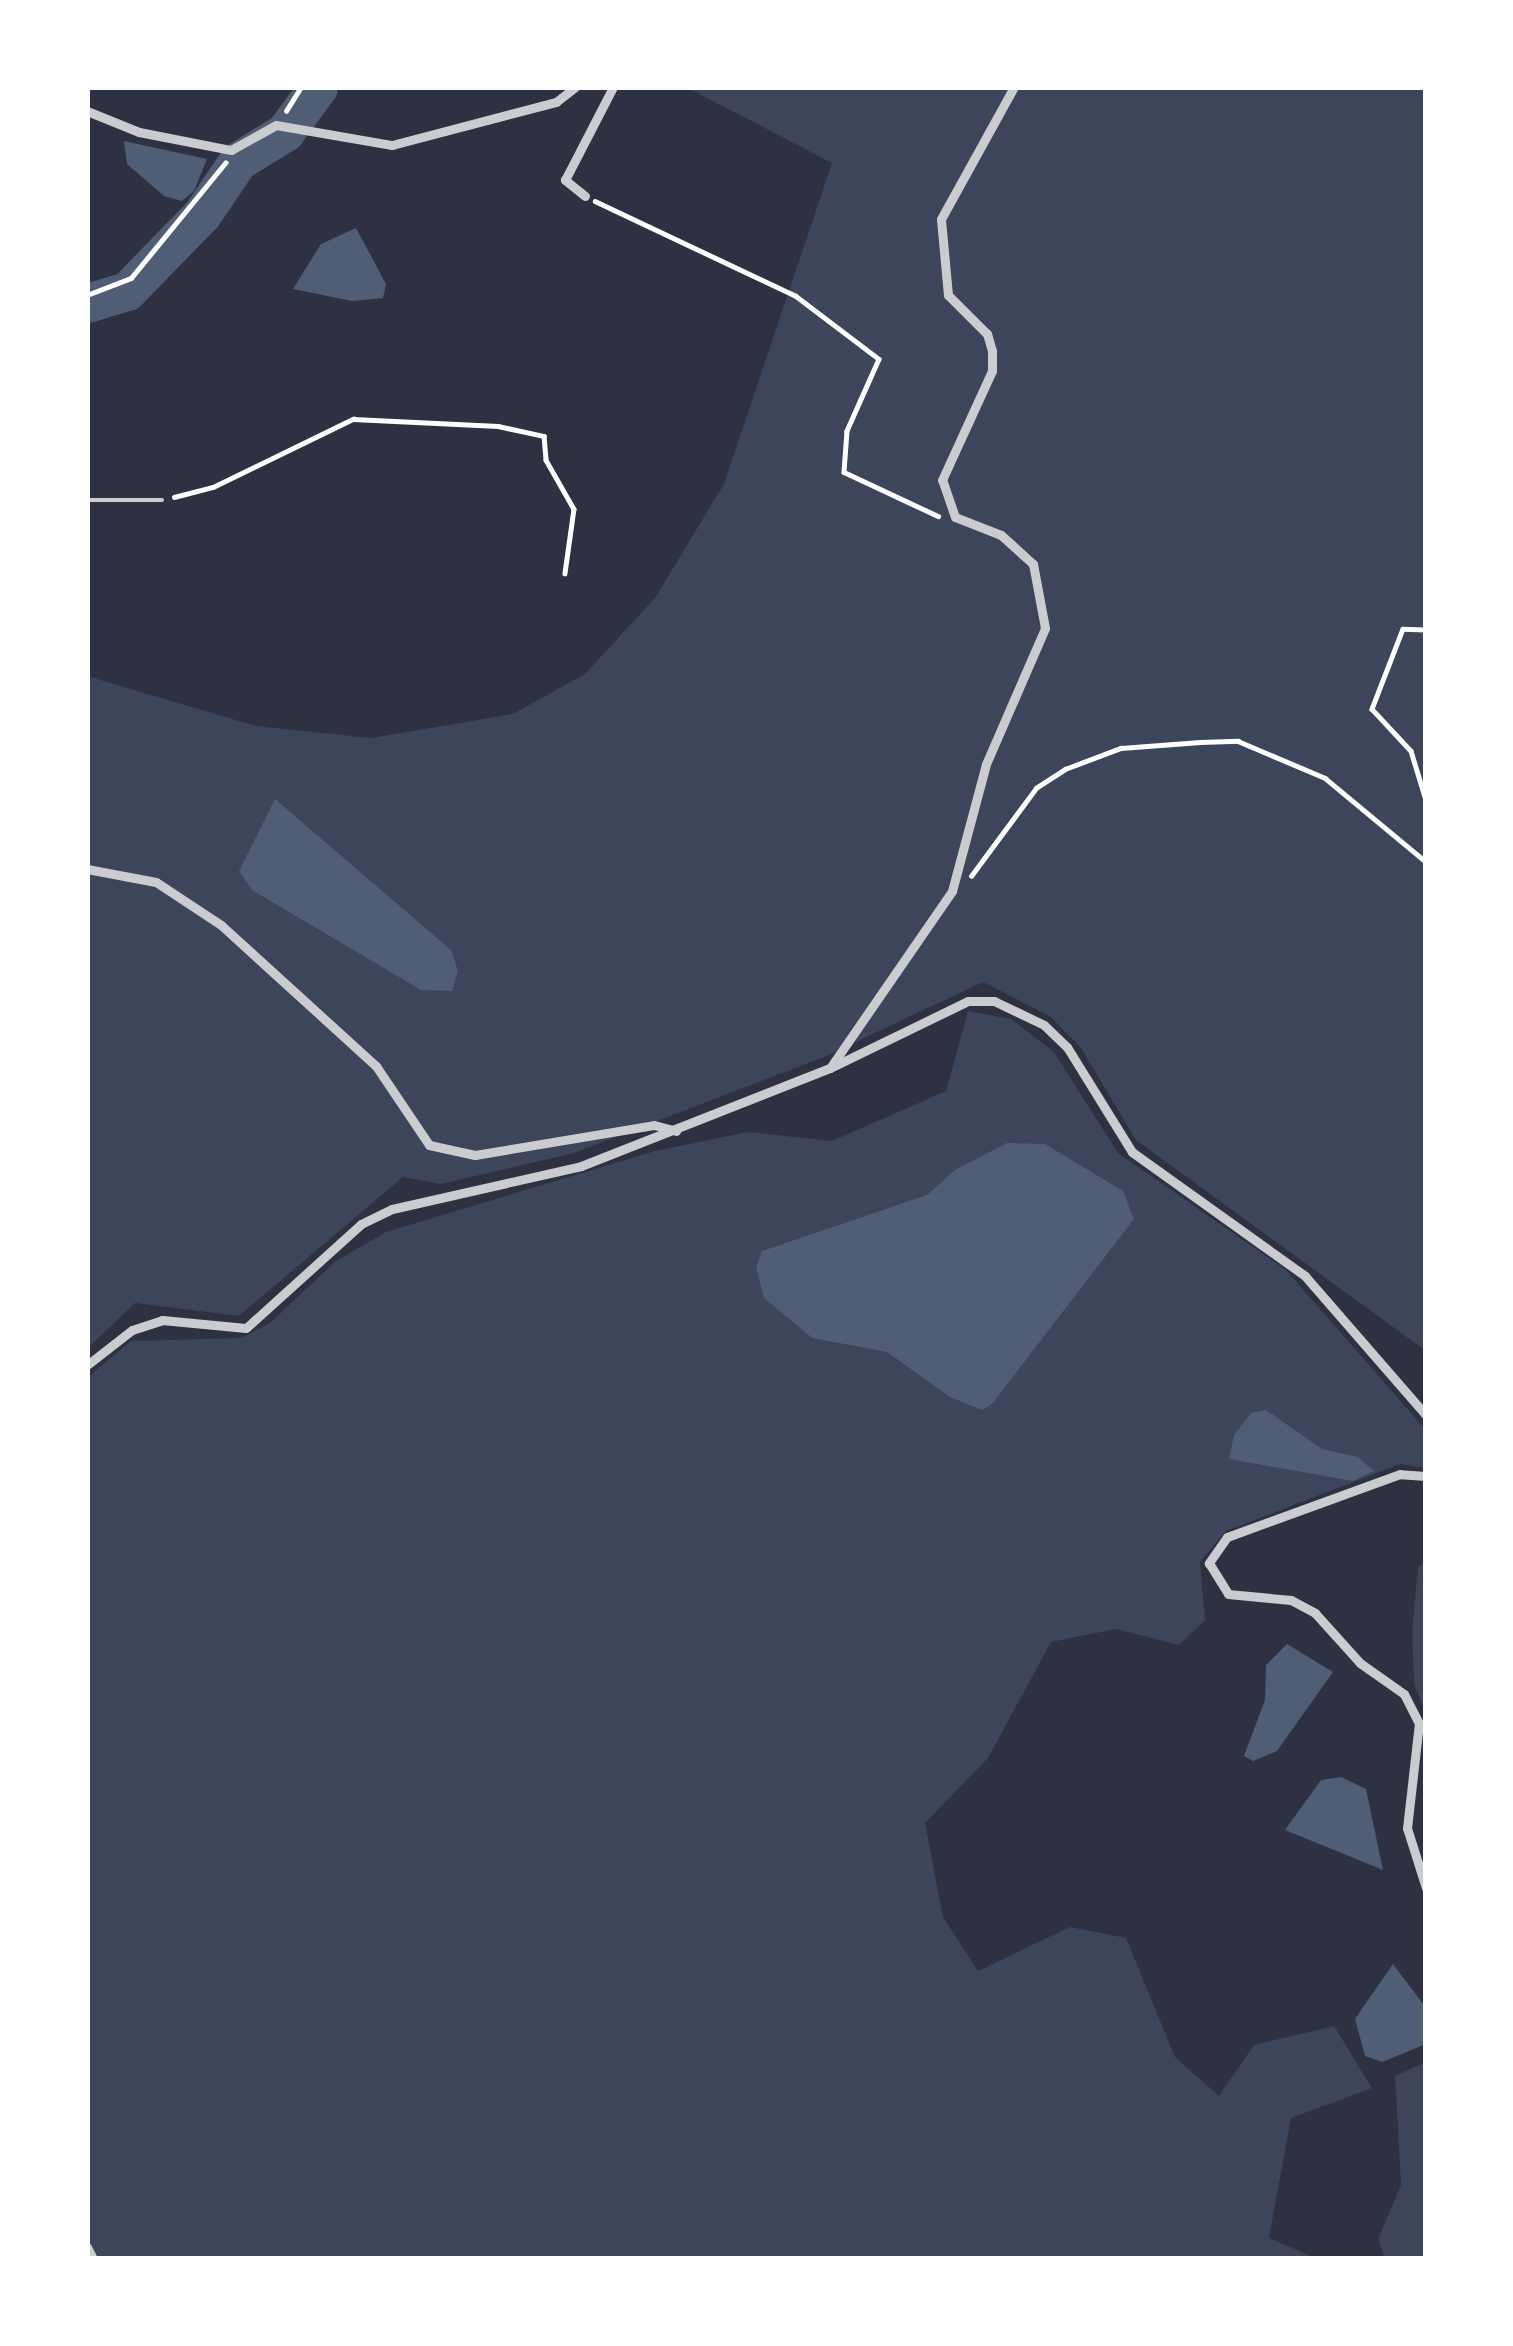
<!DOCTYPE html>
<html>
<head>
<meta charset="utf-8">
<style>
  body { margin:0 }
  #map { position:relative; width:1513px; height:2346px; overflow:hidden; background:#2d3142; font-family:"Public Sans",sans-serif }
  div>[style] { position:absolute }
  .green>* { inset:0; background:#3c4559 }
  .water>* { inset:0; background:#4f5d75 }
  .river>* { height:39px; margin:-19.5px; padding:0 19.5px; transform-origin:19.5px; border-radius:19.5px; background:#4f5d75 }
  .path>* { height:4.5px; margin:-2.25px; padding:0 2.25px; transform-origin:2.25px; border-radius:2.25px; background:#fff }
  .service>* { height:4.5px; margin:-2.25px; padding:0 2.25px; transform-origin:2.25px; border-radius:2.25px; background:#caccd0 }
  .minor>* { height:9px; margin:-4.5px; padding:0 4.5px; transform-origin:4.5px; border-radius:4.5px; background:#caccd0 }
  span { translate:-50% -50%; white-space:nowrap; text-align:center; line-height:1.15; -webkit-text-stroke:10px #fff; paint-order:stroke }
  .frame { position:absolute; inset:0; border:90px solid #fff; pointer-events:none }
</style>
</head>
<body>
<div id="map">
  <div class="green">
    <div style="clip-path:polygon(686px 87px,1426px 87px,1426px 1351px,1136px 1140px,1081px 1048px,1050px 1016px,983px 982px,824px 1057px,574px 1153px,441px 1184px,403px 1177px,239px 1316px,135px 1303px,87px 1349px,87px 676px,256px 726px,371px 738px,513px 714px,585px 674px,655px 598px,724px 484px,832px 163px)"></div>
    <div style="clip-path:polygon(968px 1011px,1011px 1019px,1054px 1052px,1118px 1153px,1286px 1270px,1424px 1428px,1426px 1468px,1400px 1464px,1226px 1531px,1200px 1562px,1205px 1620px,1179px 1645px,1116px 1629px,1051px 1642px,988px 1758px,925px 1823px,943px 1917px,978px 1971px,1070px 1927px,1126px 1938px,1175px 2057px,1219px 2096px,1254px 2045px,1334px 2026px,1372px 2088px,1291px 2118px,1269px 2238px,1318px 2259px,87px 2259px,87px 1378px,131px 1341px,241px 1338px,270px 1323px,336px 1261px,386px 1232px,655px 1151px,748px 1132px,832px 1141px,946px 1091px)"></div>
    <div style="clip-path:polygon(1426px 1560px,1426px 1713px,1414px 1684px,1412px 1631px,1418px 1567px)"></div>
    <div style="clip-path:polygon(1426px 2062px,1426px 2259px,1385px 2259px,1378px 2239px,1401px 2185px,1395px 2076px)"></div>
  </div>
  <div class="water">
    <div style="clip-path:polygon(124px 141px,207px 159px,194px 191px,182px 201px,164px 196px,127px 164px)"></div>
    <div style="clip-path:polygon(356px 228px,386px 284px,383px 298px,352px 301px,293px 289px,321px 244px)"></div>
    <div style="clip-path:polygon(275px 799px,451px 950px,458px 971px,452px 991px,421px 990px,252px 890px,239px 871px)"></div>
    <div style="clip-path:polygon(1007px 1143px,1045px 1144px,1123px 1191px,1134px 1219px,992px 1404px,982px 1410px,950px 1397px,887px 1352px,812px 1338px,764px 1298px,756px 1267px,762px 1251px,927px 1195px,955px 1170px)"></div>
    <div style="clip-path:polygon(1266px 1410px,1322px 1449px,1358px 1457px,1374px 1471px,1353px 1481px,1229px 1459px,1234px 1435px,1251px 1413px)"></div>
    <div style="clip-path:polygon(1287px 1644px,1333px 1672px,1277px 1751px,1253px 1761px,1244px 1756px,1265px 1700px,1266px 1665px)"></div>
    <div style="clip-path:polygon(1341px 1777px,1366px 1789px,1383px 1870px,1285px 1830px,1321px 1780px)"></div>
    <div style="clip-path:polygon(1393px 1964px,1426px 2008px,1426px 2044px,1382px 2062px,1365px 2056px,1355px 2019px)"></div>
  </div>
  <div class="river">
    <div style="left:87px;top:303px;width:42px;rotate:-16.7deg"></div>
    <div style="left:127px;top:291px;width:107px;rotate:-45.8deg"></div>
    <div style="left:202px;top:214px;width:64px;rotate:-55.8deg"></div>
    <div style="left:238px;top:161px;width:55px;rotate:-31.7deg"></div>
    <div style="left:285px;top:132px;width:56px;rotate:-53.7deg"></div>
  </div>
  <div class="path">
    <div style="left:286px;top:111px;width:28px;rotate:-58deg"></div>
    <div style="left:595px;top:201px;width:222px;rotate:25.3deg"></div>
    <div style="left:796px;top:296px;width:104px;rotate:37.2deg"></div>
    <div style="left:879px;top:359px;width:79px;rotate:114deg"></div>
    <div style="left:847px;top:431px;width:41px;rotate:94.2deg"></div>
    <div style="left:844px;top:472px;width:104px;rotate:25.1deg"></div>
    <div style="left:87px;top:295px;width:47px;rotate:-21.1deg"></div>
    <div style="left:131px;top:278px;width:149px;rotate:-50.7deg"></div>
    <div style="left:174px;top:497px;width:40px;rotate:-14.4deg"></div>
    <div style="left:213px;top:487px;width:156px;rotate:-25.9deg"></div>
    <div style="left:353px;top:419px;width:145px;rotate:2.8deg"></div>
    <div style="left:498px;top:426px;width:47px;rotate:12.3deg"></div>
    <div style="left:544px;top:436px;width:24px;rotate:85deg"></div>
    <div style="left:546px;top:460px;width:56px;rotate:60.3deg"></div>
    <div style="left:574px;top:509px;width:65px;rotate:98deg"></div>
    <div style="left:1426px;top:630px;width:23px;rotate:-178deg"></div>
    <div style="left:1403px;top:629px;width:86px;rotate:111.2deg"></div>
    <div style="left:1372px;top:709px;width:57px;rotate:47.1deg"></div>
    <div style="left:1411px;top:751px;width:51px;rotate:73deg"></div>
    <div style="left:1426px;top:802px;width:34px;rotate:90deg"></div>
    <div style="left:971px;top:876px;width:109px;rotate:-53.5deg"></div>
    <div style="left:1036px;top:788px;width:35px;rotate:-33deg"></div>
    <div style="left:1065px;top:769px;width:60px;rotate:-20.6deg"></div>
    <div style="left:1121px;top:748px;width:79px;rotate:-4.3deg"></div>
    <div style="left:1200px;top:742px;width:38px;rotate:-2deg"></div>
    <div style="left:1238px;top:741px;width:95px;rotate:23deg"></div>
    <div style="left:1325px;top:778px;width:131px;rotate:39.7deg"></div>
  </div>
  <div class="service">
    <div style="left:87px;top:500px;width:75px"></div>
  </div>
  <div class="minor">
    <div style="left:87px;top:111px;width:56px;rotate:22deg"></div>
    <div style="left:139px;top:132px;width:94px;rotate:11.1deg"></div>
    <div style="left:231px;top:150px;width:51px;rotate:-29.1deg"></div>
    <div style="left:276px;top:125px;width:118px;rotate:9.8deg"></div>
    <div style="left:392px;top:145px;width:170px;rotate:-14.7deg"></div>
    <div style="left:556px;top:102px;width:24px;rotate:-38deg"></div>
    <div style="left:585px;top:196px;width:26px;rotate:-141deg"></div>
    <div style="left:565px;top:180px;width:105px;rotate:-62.7deg"></div>
    <div style="left:87px;top:869px;width:70px;rotate:10.7deg"></div>
    <div style="left:156px;top:882px;width:78px;rotate:33.5deg"></div>
    <div style="left:221px;top:925px;width:210px;rotate:42.3deg"></div>
    <div style="left:376px;top:1066px;width:95px;rotate:56.1deg"></div>
    <div style="left:429px;top:1145px;width:47px;rotate:12.3deg"></div>
    <div style="left:475px;top:1155px;width:181px;rotate:-9.5deg"></div>
    <div style="left:654px;top:1125px;width:23px;rotate:15deg"></div>
    <div style="left:830px;top:1068px;width:215px;rotate:-55.4deg"></div>
    <div style="left:952px;top:891px;width:131px;rotate:-75deg"></div>
    <div style="left:986px;top:764px;width:148px;rotate:-66.5deg"></div>
    <div style="left:1045px;top:628px;width:65px;rotate:-100.6deg"></div>
    <div style="left:1033px;top:564px;width:43px;rotate:-137.8deg"></div>
    <div style="left:1001px;top:535px;width:49px;rotate:-158.6deg"></div>
    <div style="left:955px;top:517px;width:39px;rotate:-109deg"></div>
    <div style="left:942px;top:480px;width:120px;rotate:-65.4deg"></div>
    <div style="left:992px;top:371px;width:20px;rotate:-90deg"></div>
    <div style="left:992px;top:351px;width:18px;rotate:-106deg"></div>
    <div style="left:987px;top:334px;width:55px;rotate:-135deg"></div>
    <div style="left:948px;top:295px;width:76px;rotate:-95.3deg"></div>
    <div style="left:941px;top:219px;width:151px;rotate:-61.1deg"></div>
    <div style="left:87px;top:1365px;width:57px;rotate:-37.9deg"></div>
    <div style="left:132px;top:1330px;width:32px;rotate:-18deg"></div>
    <div style="left:162px;top:1320px;width:84px;rotate:5.4deg"></div>
    <div style="left:246px;top:1328px;width:155px;rotate:-42.1deg"></div>
    <div style="left:361px;top:1224px;width:34px;rotate:-26deg"></div>
    <div style="left:392px;top:1209px;width:194px;rotate:-12.8deg"></div>
    <div style="left:581px;top:1166px;width:268px;rotate:-21.5deg"></div>
    <div style="left:830px;top:1068px;width:153px;rotate:-25.9deg"></div>
    <div style="left:968px;top:1001px;width:26px"></div>
    <div style="left:994px;top:1001px;width:55px;rotate:25.6deg"></div>
    <div style="left:1044px;top:1025px;width:32px;rotate:44deg"></div>
    <div style="left:1067px;top:1047px;width:123px;rotate:58.2deg"></div>
    <div style="left:1132px;top:1152px;width:213px;rotate:35.6deg"></div>
    <div style="left:1305px;top:1276px;width:184px;rotate:49deg"></div>
    <div style="left:1426px;top:1476px;width:26px;rotate:-176deg"></div>
    <div style="left:1400px;top:1474px;width:184px;rotate:160deg"></div>
    <div style="left:1227px;top:1537px;width:32px;rotate:125deg"></div>
    <div style="left:1209px;top:1563px;width:36px;rotate:58deg"></div>
    <div style="left:1228px;top:1594px;width:63px;rotate:5.4deg"></div>
    <div style="left:1291px;top:1600px;width:27px;rotate:28deg"></div>
    <div style="left:1315px;top:1613px;width:67px;rotate:48deg"></div>
    <div style="left:1360px;top:1663px;width:54px;rotate:35.2deg"></div>
    <div style="left:1404px;top:1694px;width:33px;rotate:63deg"></div>
    <div style="left:1419px;top:1723px;width:106px;rotate:96.5deg"></div>
    <div style="left:1407px;top:1828px;width:63px;rotate:72.4deg"></div>
    <div style="left:87px;top:2247px;width:13px;rotate:63deg"></div>
  </div>
  <div class="frame"></div>
</div>
</body>
</html>
